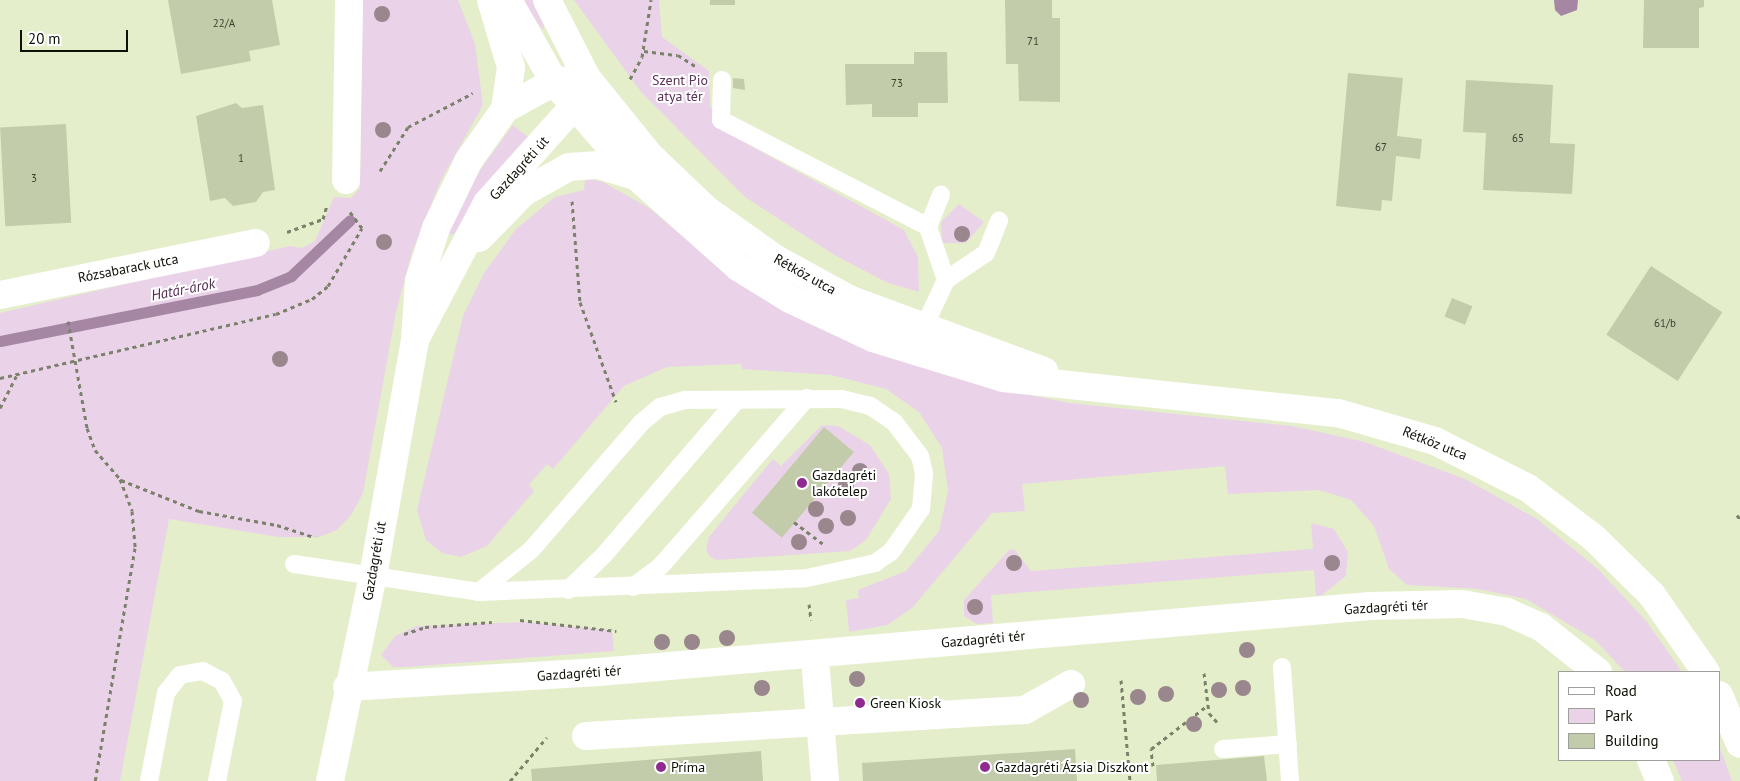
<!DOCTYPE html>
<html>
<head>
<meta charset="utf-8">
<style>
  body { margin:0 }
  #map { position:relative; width:1740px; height:781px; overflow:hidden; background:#e5eecb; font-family:"PT Sans",sans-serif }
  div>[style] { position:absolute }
  .green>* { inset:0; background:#ead3e8 }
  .water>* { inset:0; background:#a587a3 }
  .stream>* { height:11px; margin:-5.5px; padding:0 5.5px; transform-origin:5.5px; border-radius:5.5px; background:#a587a3 }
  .building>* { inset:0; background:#c3ccaa; transform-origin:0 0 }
  .path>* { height:3px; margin-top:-1.5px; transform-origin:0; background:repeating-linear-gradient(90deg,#7b816a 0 4px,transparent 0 8px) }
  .lane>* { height:18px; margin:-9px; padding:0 9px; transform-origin:9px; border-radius:9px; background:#fff }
  .street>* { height:28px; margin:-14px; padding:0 14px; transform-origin:14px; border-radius:14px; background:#fff }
  .secondary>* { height:28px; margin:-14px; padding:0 14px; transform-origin:14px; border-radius:14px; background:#fff }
  .trees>* { width:16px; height:16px; margin:-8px; border-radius:50%; background:#99878d }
  .dots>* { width:14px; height:14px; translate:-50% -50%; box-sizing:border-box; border:2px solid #fff; border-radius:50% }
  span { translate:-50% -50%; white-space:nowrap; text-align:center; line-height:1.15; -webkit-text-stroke:4px #fff; paint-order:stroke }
  .number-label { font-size:11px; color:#3a3f2e }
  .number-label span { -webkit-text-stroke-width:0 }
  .park-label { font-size:14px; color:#5b325a }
  .street-label { font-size:14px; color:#0d1005 }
  .poi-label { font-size:14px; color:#0d1005 }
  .left { translate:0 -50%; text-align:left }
  .water-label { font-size:15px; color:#552d55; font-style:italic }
  .legend { position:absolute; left:1558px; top:671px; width:162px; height:90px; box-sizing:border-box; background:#fff; border:1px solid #9e9f9b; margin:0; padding:6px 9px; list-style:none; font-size:15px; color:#0d1005 }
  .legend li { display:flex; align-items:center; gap:10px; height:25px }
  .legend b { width:25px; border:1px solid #9e9f9b }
  .scale { position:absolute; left:20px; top:30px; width:108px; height:22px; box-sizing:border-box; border:2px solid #0d1005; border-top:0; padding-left:6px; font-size:15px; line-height:18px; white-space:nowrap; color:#0d1005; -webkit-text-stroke:4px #fff; paint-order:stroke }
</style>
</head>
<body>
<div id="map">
  <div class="green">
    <div style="clip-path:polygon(362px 0,458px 0,475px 44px,483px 105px,441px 180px,412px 252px,396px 312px,363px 493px,352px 514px,337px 530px,319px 537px,278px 537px,169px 519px,120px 781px,0 781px,0 313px,290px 246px,302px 248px,315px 241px,334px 197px,351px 198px,360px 188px)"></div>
    <div style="clip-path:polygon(522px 0,533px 0,545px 19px,543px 30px)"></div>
    <div style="clip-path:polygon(574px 0,659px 0,662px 37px,709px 71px,710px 106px,722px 130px,904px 230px,918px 257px,919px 292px,888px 283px,836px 256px,745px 197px,641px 92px)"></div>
    <div style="clip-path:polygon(513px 125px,529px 138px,453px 235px,448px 234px,474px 178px)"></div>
    <div style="clip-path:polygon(585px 178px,603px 182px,649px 208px,704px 254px,1020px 393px,1070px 403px,1292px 426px,1365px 442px,1465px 479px,1537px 519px,1598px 569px,1647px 622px,1682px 672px,1625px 672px,1595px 640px,1526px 599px,1478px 589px,1407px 585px,1389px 569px,1374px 526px,1351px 500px,1319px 490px,1228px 494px,1225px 466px,1022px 484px,1025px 511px,992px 513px,912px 608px,887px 625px,849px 632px,846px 600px,859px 598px,858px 590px,906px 571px,939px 531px,948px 491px,942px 448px,919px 412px,886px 389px,831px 375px,742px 369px,741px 364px,667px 367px,624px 386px,553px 469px,547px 464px,529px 485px,534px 491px,487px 546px,461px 557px,442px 553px,426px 540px,417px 510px,463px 316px,484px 273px,516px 229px,555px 197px,584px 190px)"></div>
    <div style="clip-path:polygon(959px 204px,984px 222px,966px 243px,942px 243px,941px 222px)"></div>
    <div style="clip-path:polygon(822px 425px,838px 426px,870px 445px,889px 474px,891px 499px,866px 540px,850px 551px,717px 560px,710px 557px,706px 550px,709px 537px,757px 478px,773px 459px,781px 466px)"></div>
    <div style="clip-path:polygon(1311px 523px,1334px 529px,1348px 552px,1346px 576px,1322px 595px,1316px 596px,1314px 570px,991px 595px,993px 623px,977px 624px,964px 616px,964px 600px,1009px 550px,1014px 549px,1031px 571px,1313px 549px)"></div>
    <div style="clip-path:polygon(526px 622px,612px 630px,614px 651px,408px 667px,393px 667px,381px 655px,395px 636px,417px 626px)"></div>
    <div style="clip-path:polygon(1719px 745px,1732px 781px,1682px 781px,1673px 760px,1719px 760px)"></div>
  </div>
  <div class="water">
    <div style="clip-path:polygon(1554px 0,1578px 0,1577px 10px,1561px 16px,1555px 10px)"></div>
  </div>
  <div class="stream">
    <div style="left:0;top:341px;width:262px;rotate:-11.2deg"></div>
    <div style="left:257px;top:290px;width:37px;rotate:-22deg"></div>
    <div style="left:291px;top:276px;width:81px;rotate:-43.5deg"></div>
  </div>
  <div class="building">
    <div style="clip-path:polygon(168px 0,272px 0,280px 45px,249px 51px,251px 61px,181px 74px)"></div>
    <div style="left:710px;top:0;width:25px;height:5px"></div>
    <div style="clip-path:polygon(1005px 0,1052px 0,1052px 18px,1060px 18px,1060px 102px,1019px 101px,1018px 64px,1006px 64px)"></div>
    <div style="clip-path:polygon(1644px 0,1704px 0,1704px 7px,1699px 8px,1699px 48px,1643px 48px)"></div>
    <div style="clip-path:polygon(914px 52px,947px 52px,948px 103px,918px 103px,918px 117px,872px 117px,872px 104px,846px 105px,845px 64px,914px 64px)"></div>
    <div style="clip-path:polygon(1348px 73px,1403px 78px,1397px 136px,1422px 139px,1420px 159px,1396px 156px,1392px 201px,1382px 200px,1381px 211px,1336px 206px)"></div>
    <div style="clip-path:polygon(733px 78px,744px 79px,745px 90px,733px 88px)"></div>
    <div style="clip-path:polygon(1466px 80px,1553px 85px,1550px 143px,1575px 144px,1572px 194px,1483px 190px,1486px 133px,1463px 132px)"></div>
    <div style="clip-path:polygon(236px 103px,242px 108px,263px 105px,275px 190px,263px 192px,256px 202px,233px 206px,225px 198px,210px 201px,196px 116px)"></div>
    <div style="left:66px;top:124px;width:99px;height:66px;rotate:87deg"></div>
    <div style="left:1651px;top:266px;width:85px;height:82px;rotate:33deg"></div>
    <div style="left:1452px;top:298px;width:22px;height:20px;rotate:22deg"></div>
    <div style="left:824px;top:427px;width:39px;height:112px;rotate:40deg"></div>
    <div style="clip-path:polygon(1075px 749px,1077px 781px,863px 781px,862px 763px)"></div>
    <div style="clip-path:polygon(761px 751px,763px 781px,532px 781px,531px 769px)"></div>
    <div style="clip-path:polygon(1264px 756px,1267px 781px,1157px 781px,1156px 765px)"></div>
  </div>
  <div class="path">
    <div style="left:644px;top:51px;width:34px;rotate:7deg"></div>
    <div style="left:678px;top:55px;width:24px;rotate:33deg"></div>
    <div style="left:630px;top:79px;width:25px;rotate:-61deg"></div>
    <div style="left:642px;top:57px;width:58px;rotate:-81deg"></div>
    <div style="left:380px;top:171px;width:52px;rotate:-57.5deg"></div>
    <div style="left:408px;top:127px;width:73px;rotate:-27.6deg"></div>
    <div style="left:572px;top:201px;width:101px;rotate:85.5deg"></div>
    <div style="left:580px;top:302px;width:106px;rotate:70.2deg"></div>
    <div style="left:287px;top:232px;width:38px;rotate:-20deg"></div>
    <div style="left:323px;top:219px;width:15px;rotate:-74deg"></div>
    <div style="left:68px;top:321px;width:109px;rotate:79.9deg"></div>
    <div style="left:87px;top:428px;width:23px;rotate:70deg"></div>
    <div style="left:95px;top:450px;width:38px;rotate:49deg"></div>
    <div style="left:120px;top:479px;width:34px;rotate:69deg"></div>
    <div style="left:132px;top:511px;width:37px;rotate:85deg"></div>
    <div style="left:135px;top:548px;width:236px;rotate:99.7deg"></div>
    <div style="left:0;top:378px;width:283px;rotate:-13.1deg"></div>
    <div style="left:276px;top:314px;width:39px;rotate:-23deg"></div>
    <div style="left:312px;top:299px;width:21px;rotate:-39deg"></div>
    <div style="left:328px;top:286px;width:67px;rotate:-59.6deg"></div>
    <div style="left:362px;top:228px;width:20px;rotate:-127deg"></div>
    <div style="left:0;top:408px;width:37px;rotate:-63deg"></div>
    <div style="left:121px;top:480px;width:84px;rotate:21.7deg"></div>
    <div style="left:199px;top:511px;width:79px;rotate:10.2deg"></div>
    <div style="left:277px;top:525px;width:40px;rotate:18deg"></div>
    <div style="left:1737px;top:515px;width:5px;rotate:53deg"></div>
    <div style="left:794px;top:522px;width:39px;rotate:37deg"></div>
    <div style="left:809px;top:604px;width:16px;rotate:83deg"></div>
    <div style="left:520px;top:620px;width:97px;rotate:6.5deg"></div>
    <div style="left:404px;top:634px;width:22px;rotate:-18deg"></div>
    <div style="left:425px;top:627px;width:67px;rotate:-4.3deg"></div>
    <div style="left:1204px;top:673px;width:40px;rotate:82.9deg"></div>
    <div style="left:1209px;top:713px;width:12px;rotate:48deg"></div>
    <div style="left:1121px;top:680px;width:101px;rotate:84.9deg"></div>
    <div style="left:1129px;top:766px;width:24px"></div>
    <div style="left:1153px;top:766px;width:17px;rotate:-97deg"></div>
    <div style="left:1151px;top:749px;width:72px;rotate:-37.7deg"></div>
    <div style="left:510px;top:781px;width:57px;rotate:-49.9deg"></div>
  </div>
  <div class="lane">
    <div style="left:722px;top:80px;width:40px;rotate:91.4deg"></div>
    <div style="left:721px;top:120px;width:233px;rotate:27.3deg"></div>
    <div style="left:946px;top:280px;width:48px;rotate:-34deg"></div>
    <div style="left:986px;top:253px;width:35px;rotate:-68deg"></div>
    <div style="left:923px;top:329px;width:54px;rotate:-64.9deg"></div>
    <div style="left:946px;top:280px;width:56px;rotate:-108.8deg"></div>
    <div style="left:928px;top:227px;width:35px;rotate:-68deg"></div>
    <div style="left:294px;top:564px;width:187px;rotate:8.6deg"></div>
    <div style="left:479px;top:592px;width:328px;rotate:-2.4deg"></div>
    <div style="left:807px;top:578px;width:70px;rotate:-12.4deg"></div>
    <div style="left:875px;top:563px;width:19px;rotate:-35deg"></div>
    <div style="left:891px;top:552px;width:52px;rotate:-55.1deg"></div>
    <div style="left:921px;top:509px;width:36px;rotate:-85deg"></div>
    <div style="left:924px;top:473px;width:17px;rotate:-103deg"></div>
    <div style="left:920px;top:456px;width:43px;rotate:-127.4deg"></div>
    <div style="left:894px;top:422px;width:29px;rotate:-146deg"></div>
    <div style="left:870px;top:406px;width:29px;rotate:-166deg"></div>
    <div style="left:842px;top:399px;width:157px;rotate:179.6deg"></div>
    <div style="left:685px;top:400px;width:26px;rotate:164deg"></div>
    <div style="left:660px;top:407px;width:23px;rotate:140deg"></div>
    <div style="left:642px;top:422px;width:169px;rotate:130.9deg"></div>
    <div style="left:531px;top:550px;width:67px;rotate:141.1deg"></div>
    <div style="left:633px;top:587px;width:34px;rotate:-37deg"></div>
    <div style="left:660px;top:567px;width:224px;rotate:-49deg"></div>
    <div style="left:568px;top:590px;width:50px;rotate:-44.2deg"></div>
    <div style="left:604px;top:555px;width:204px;rotate:-49.4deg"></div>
    <div style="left:1282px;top:667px;width:114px;rotate:86deg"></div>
    <div style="left:1223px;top:749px;width:65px;rotate:-4.4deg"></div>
    <div style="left:149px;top:781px;width:90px;rotate:-79.1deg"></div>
    <div style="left:166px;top:693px;width:23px;rotate:-52deg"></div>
    <div style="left:180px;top:675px;width:23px;rotate:-10deg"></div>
    <div style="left:203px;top:671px;width:21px;rotate:28deg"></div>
    <div style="left:222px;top:681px;width:23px;rotate:61deg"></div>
    <div style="left:233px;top:701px;width:82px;rotate:101.3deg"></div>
  </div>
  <div class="street">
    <div style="left:346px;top:180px;width:180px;rotate:-89deg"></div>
    <div style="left:0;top:295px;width:261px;rotate:-11.5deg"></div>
    <div style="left:816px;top:671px;width:110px;rotate:85.3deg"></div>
    <div style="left:347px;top:687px;width:252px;rotate:-3.4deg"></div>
    <div style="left:599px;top:672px;width:774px;rotate:-4.89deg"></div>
    <div style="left:1370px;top:606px;width:92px;rotate:-1.2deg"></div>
    <div style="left:1462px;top:604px;width:46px;rotate:10.1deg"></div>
    <div style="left:1507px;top:612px;width:37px;rotate:24deg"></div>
    <div style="left:1541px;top:627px;width:73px;rotate:38.3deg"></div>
    <div style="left:586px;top:736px;width:440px;rotate:-3.4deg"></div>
    <div style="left:1025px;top:710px;width:53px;rotate:-29.5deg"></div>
    <div style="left:1651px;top:760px;width:23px;rotate:67deg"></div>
  </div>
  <div class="secondary">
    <div style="left:491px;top:0;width:70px;rotate:73.4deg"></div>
    <div style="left:511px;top:67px;width:42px;rotate:98.1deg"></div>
    <div style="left:508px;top:0;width:94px;rotate:60.7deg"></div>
    <div style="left:554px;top:82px;width:125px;rotate:48.9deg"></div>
    <div style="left:636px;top:176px;width:137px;rotate:41.7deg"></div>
    <div style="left:738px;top:267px;width:61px;rotate:31.6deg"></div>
    <div style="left:790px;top:299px;width:92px;rotate:25.2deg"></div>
    <div style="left:873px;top:338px;width:136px;rotate:17.1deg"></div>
    <div style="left:1003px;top:378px;width:337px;rotate:6deg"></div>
    <div style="left:1338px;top:413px;width:101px;rotate:16.1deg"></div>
    <div style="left:1435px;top:441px;width:104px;rotate:26.8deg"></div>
    <div style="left:1528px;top:488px;width:83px;rotate:37.1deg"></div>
    <div style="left:1594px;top:538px;width:81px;rotate:44.5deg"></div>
    <div style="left:1652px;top:595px;width:94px;rotate:55deg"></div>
    <div style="left:547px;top:0;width:88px;rotate:62.9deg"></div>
    <div style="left:587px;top:78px;width:100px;rotate:51.1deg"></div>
    <div style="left:650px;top:156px;width:80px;rotate:43.5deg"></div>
    <div style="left:708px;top:211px;width:83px;rotate:35.2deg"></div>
    <div style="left:776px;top:259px;width:85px;rotate:28.7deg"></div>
    <div style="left:851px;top:300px;width:206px;rotate:20.2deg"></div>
    <div style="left:479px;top:238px;width:64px;rotate:-45.6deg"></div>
    <div style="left:524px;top:192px;width:51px;rotate:-29.1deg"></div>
    <div style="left:569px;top:167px;width:30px;rotate:-4deg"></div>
    <div style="left:599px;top:165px;width:38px;rotate:17deg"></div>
    <div style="left:418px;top:334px;width:148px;rotate:-62.2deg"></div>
    <div style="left:487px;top:203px;width:130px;rotate:-48.1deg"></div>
    <div style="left:574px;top:106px;width:17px;rotate:-66deg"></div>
    <div style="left:1719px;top:695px;width:53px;rotate:66.8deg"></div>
    <div style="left:330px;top:781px;width:209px;rotate:-78.2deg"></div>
    <div style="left:373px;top:576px;width:240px;rotate:-79.9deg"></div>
    <div style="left:415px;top:340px;width:59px;rotate:-86.1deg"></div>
    <div style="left:419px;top:281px;width:56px;rotate:-72.2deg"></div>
    <div style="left:436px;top:228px;width:76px;rotate:-64.1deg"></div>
    <div style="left:469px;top:160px;width:62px;rotate:-54.8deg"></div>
    <div style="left:505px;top:109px;width:56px;rotate:-28.9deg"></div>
    <div style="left:554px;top:82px;width:33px;rotate:-7deg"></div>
  </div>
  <div class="trees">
    <div style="left:382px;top:14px"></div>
    <div style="left:383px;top:130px"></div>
    <div style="left:962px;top:234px"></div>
    <div style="left:384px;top:242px"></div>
    <div style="left:280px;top:359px"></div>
    <div style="left:860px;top:471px"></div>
    <div style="left:846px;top:485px"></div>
    <div style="left:816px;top:509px"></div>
    <div style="left:848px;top:518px"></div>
    <div style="left:826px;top:526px"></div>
    <div style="left:799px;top:542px"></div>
    <div style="left:1014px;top:563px"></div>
    <div style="left:1332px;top:563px"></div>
    <div style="left:975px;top:607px"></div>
    <div style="left:727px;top:638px"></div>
    <div style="left:662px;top:642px"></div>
    <div style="left:692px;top:642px"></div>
    <div style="left:1247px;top:650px"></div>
    <div style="left:857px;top:679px"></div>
    <div style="left:762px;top:688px"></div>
    <div style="left:1243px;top:688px"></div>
    <div style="left:1219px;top:690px"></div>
    <div style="left:1166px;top:694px"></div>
    <div style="left:1138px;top:697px"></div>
    <div style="left:1081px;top:700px"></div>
    <div style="left:1194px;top:724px"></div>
  </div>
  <div class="dots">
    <div style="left:802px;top:483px;background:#8f2a90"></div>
    <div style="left:860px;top:703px;background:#8f2a90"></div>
    <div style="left:661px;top:767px;background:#8f2a90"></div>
    <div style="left:985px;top:767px;background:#8f2a90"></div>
  </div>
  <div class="number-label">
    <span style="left:224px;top:23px">22/A</span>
    <span style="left:1033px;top:41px">71</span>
    <span style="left:897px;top:83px">73</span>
    <span style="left:1518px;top:138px">65</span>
    <span style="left:1381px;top:147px">67</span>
    <span style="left:241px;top:158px">1</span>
    <span style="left:34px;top:178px">3</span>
    <span style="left:1665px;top:323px">61/b</span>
  </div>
  <div class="park-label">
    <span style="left:680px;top:88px">Szent Pio<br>atya tér</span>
  </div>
  <div class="street-label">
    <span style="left:519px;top:168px;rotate:-48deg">Gazdagréti út</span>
    <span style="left:128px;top:268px;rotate:-11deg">Rózsabarack utca</span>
    <span style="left:805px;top:274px;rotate:29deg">Rétköz utca</span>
    <span style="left:1435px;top:443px;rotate:22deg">Rétköz utca</span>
    <span style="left:374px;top:561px;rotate:-80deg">Gazdagréti út</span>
    <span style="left:1386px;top:607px;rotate:-3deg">Gazdagréti tér</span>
    <span style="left:983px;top:639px;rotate:-5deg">Gazdagréti tér</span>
    <span style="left:579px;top:673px;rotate:-4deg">Gazdagréti tér</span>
  </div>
  <div class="poi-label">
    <span class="left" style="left:812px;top:483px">Gazdagréti<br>lakótelep</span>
    <span class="left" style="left:870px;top:703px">Green Kiosk</span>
    <span class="left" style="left:671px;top:767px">Príma</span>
    <span class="left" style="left:995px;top:767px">Gazdagréti Ázsia Diszkont</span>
  </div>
  <div class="water-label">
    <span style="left:183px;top:289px;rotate:-11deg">Határ-árok</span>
  </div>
  <ul class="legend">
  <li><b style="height:6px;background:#fff"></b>Road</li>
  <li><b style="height:14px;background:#ead3e8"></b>Park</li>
  <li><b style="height:14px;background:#c3ccaa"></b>Building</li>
  </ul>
  <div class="scale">20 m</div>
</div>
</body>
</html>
